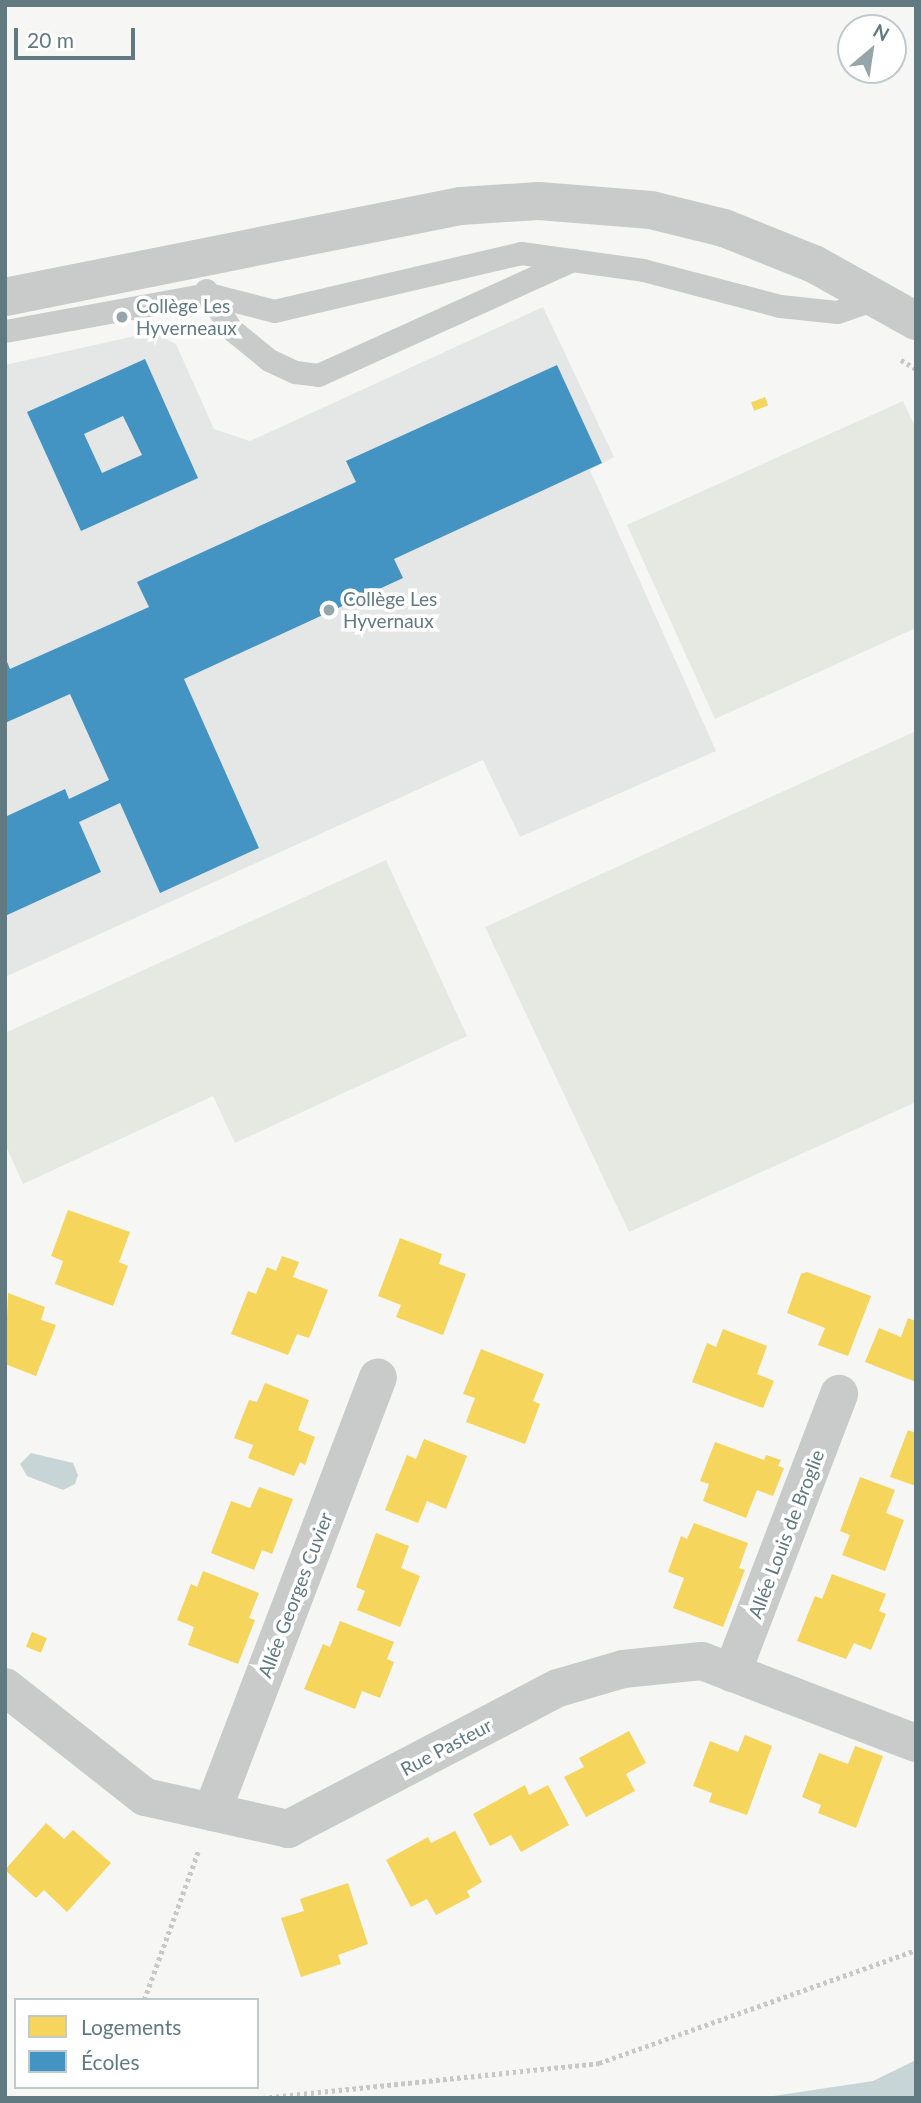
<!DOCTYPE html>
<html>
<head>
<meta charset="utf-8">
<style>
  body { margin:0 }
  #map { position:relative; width:921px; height:2103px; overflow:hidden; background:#f6f6f5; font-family:Lato,sans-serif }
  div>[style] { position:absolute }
  .built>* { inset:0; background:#e5e6e6 }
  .green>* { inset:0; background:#e6e8e2 }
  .water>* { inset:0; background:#c8d5d6 }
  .homes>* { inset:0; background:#f6d55c; transform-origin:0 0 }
  .schools>* { inset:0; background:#4393c3 }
  .path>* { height:4.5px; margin-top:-2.25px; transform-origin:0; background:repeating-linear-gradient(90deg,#c7c9c9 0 3.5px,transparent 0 7px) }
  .service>* { height:23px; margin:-11.5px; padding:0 11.5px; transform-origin:11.5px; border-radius:11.5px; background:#c9cbcb }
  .minor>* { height:38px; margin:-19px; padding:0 19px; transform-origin:19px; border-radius:19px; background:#c9cbcb }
  .tertiary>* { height:38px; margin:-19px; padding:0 19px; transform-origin:19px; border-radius:19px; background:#c9cbcb }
  .dots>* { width:19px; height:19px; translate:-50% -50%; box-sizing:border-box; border:4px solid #fff; border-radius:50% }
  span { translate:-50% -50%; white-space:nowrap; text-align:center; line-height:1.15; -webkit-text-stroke:7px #fff; paint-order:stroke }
  .poi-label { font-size:19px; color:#617a81 }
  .left { translate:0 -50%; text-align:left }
  .street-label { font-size:19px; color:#617a81 }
  .frame { position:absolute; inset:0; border:7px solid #617a81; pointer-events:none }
  .legend { position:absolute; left:14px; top:1998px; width:245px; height:91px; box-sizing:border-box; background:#fff; border:2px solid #c0cacd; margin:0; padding:9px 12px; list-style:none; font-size:21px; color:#617a81 }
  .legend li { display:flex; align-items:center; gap:14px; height:35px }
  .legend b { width:35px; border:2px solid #c0cacd }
  .north { position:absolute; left:837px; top:14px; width:70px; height:70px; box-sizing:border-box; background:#fff; border:2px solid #c0cacd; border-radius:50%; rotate:29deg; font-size:19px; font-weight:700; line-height:28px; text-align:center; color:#617a81 }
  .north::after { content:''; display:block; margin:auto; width:24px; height:32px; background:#95a5aa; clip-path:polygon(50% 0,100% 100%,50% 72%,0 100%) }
  .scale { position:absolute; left:14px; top:28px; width:121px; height:32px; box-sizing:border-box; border:4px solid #617a81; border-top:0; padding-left:9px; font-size:21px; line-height:24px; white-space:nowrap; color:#617a81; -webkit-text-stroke:5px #fff; paint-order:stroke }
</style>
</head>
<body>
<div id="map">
  <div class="built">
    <div style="clip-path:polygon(543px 307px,614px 457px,590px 470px,716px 751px,520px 837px,483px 760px,5px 977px,5px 365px,153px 332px,176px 344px,214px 429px,250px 441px)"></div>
  </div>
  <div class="green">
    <div style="clip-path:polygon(903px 401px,916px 429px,916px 628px,715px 719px,627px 525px)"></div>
    <div style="clip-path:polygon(916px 731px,916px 1102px,629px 1232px,485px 927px)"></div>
    <div style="clip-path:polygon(386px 860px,467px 1036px,235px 1143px,213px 1096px,23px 1184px,5px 1144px,5px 1033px)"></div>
  </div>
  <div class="water">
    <div style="clip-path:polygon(31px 1453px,73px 1463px,78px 1475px,75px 1484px,63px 1490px,27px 1476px,20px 1464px)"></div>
    <div style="clip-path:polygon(916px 2060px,916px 2098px,760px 2098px,873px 2081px)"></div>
  </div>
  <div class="homes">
    <div style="left:765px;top:397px;width:9px;height:15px;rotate:69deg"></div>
    <div style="clip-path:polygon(68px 1210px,130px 1232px,119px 1262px,128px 1266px,113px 1306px,55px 1284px,63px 1261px,51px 1256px)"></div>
    <div style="clip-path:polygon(400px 1238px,442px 1254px,439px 1264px,466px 1274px,443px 1335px,396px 1317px,401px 1305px,378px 1296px)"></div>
    <div style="clip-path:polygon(282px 1256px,299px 1262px,293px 1277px,328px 1290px,309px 1338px,297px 1334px,288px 1355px,231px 1334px,248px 1291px,256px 1294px,267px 1267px,276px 1271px)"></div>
    <div style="clip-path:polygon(807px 1272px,871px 1296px,848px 1356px,818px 1345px,825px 1328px,787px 1313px,801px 1274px)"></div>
    <div style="clip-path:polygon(8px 1293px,45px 1307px,41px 1320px,56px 1325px,36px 1376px,5px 1364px)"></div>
    <div style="clip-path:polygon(908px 1318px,916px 1321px,916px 1382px,865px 1362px,879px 1328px,901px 1337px)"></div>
    <div style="clip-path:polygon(723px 1329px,767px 1346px,757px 1374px,774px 1381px,763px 1408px,692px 1382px,707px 1343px,716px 1347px)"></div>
    <div style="clip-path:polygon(481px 1349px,544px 1374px,533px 1401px,540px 1404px,525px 1444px,466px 1422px,475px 1398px,463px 1394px)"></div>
    <div style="clip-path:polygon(265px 1383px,309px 1400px,298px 1430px,315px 1437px,305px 1465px,300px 1462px,294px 1476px,248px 1458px,253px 1445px,234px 1438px,249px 1400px,257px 1402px)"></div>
    <div style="clip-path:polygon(908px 1430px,916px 1433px,916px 1486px,890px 1477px)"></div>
    <div style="clip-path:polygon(424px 1439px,467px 1456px,446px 1509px,427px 1501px,418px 1523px,385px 1510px,407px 1455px,416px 1459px)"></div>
    <div style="clip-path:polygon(715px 1442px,764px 1460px,766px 1455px,781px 1460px,778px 1466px,784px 1468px,773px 1496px,757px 1490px,746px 1518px,703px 1501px,709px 1484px,700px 1481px)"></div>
    <div style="clip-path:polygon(860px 1477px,895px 1490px,886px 1513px,904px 1520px,885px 1571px,842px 1555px,850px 1535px,840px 1531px)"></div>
    <div style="clip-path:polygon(259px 1487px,293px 1499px,272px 1554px,262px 1550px,254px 1570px,211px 1553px,231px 1501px,250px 1508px)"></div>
    <div style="clip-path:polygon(694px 1523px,748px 1543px,739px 1568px,745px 1570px,723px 1627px,673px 1608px,684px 1578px,668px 1572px,681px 1536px,687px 1539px)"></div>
    <div style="clip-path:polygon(376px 1533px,409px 1546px,401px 1568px,420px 1576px,400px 1627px,357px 1610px,365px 1591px,356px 1587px)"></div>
    <div style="clip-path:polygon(203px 1571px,259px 1593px,249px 1618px,255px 1620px,238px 1664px,188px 1645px,194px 1627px,177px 1620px,191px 1584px,197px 1587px)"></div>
    <div style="clip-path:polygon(832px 1574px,886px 1594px,879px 1611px,886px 1614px,871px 1650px,854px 1643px,846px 1659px,797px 1641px,815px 1596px,822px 1599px)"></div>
    <div style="clip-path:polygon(340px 1621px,394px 1642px,387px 1659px,394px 1662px,380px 1698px,362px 1691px,355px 1709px,304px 1689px,323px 1644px,330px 1647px)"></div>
    <div style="left:32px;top:1632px;width:16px;height:16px;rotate:22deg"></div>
    <div style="clip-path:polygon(629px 1731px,646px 1763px,626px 1774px,635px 1791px,586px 1817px,564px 1777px,584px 1767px,579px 1758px)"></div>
    <div style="clip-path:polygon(745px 1735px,772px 1746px,747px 1815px,709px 1802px,712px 1793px,693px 1786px,710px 1741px,738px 1752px)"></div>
    <div style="clip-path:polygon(855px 1746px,883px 1756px,856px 1828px,818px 1813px,821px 1805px,802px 1797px,819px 1753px,848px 1764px)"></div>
    <div style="clip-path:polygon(525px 1785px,529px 1795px,548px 1785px,569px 1825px,521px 1852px,511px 1835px,490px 1846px,473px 1814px)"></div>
    <div style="clip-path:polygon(46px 1823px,64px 1839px,73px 1830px,111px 1863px,67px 1912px,44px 1890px,36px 1898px,5px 1870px)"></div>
    <div style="clip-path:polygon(455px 1831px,482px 1882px,467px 1891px,470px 1897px,436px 1915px,427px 1899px,411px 1907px,386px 1860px,428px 1837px,431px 1843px)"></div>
    <div style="clip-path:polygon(348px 1883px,368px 1944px,338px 1955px,341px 1964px,301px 1977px,281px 1918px,304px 1911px,300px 1899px)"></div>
  </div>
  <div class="schools">
    <div style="clip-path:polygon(evenodd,145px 359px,198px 478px,81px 531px,27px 412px,145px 359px,123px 416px,142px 455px,102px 473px,84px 434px,123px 416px)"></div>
    <div style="clip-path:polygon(557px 365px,602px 463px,394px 559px,403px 578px,184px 679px,259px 848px,160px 893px,120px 803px,79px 822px,101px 872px,5px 916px,5px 817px,65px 789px,69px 799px,109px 780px,70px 694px,5px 723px,5px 657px,10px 669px,149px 607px,137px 582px,356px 482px,346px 461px)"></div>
  </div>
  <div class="path">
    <div style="left:901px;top:360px;width:17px;rotate:31deg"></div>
    <div style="left:144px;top:2000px;width:161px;rotate:-70deg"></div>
    <div style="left:262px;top:2098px;width:339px;rotate:-5.9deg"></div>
    <div style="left:599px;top:2063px;width:337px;rotate:-19.6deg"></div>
  </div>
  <div class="service">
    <div style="left:206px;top:290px;width:46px;rotate:57.3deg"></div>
    <div style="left:231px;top:329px;width:49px;rotate:39.2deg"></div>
    <div style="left:269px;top:360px;width:29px;rotate:25deg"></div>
    <div style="left:295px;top:372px;width:23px;rotate:7deg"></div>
    <div style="left:318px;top:375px;width:280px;rotate:-24.3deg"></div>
    <div style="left:5px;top:331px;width:206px;rotate:-10.3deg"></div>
    <div style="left:208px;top:294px;width:68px;rotate:14.4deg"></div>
    <div style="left:274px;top:311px;width:254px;rotate:-13.2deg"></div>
    <div style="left:521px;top:253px;width:123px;rotate:7.9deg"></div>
    <div style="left:643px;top:270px;width:142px;rotate:14.7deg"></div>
    <div style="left:780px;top:306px;width:57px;rotate:6deg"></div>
    <div style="left:837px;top:312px;width:40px;rotate:-18.9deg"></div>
  </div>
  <div class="minor">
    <div style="left:732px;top:1673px;width:299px;rotate:-69deg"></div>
    <div style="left:5px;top:1687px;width:178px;rotate:38.2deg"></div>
    <div style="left:145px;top:1797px;width:147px;rotate:12.6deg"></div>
    <div style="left:288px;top:1829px;width:305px;rotate:-27.6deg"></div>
    <div style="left:558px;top:1688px;width:68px;rotate:-16.3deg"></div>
    <div style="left:623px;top:1669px;width:79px;rotate:-5.8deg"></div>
    <div style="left:702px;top:1661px;width:229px;rotate:21deg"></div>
    <div style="left:212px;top:1812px;width:465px;rotate:-69.1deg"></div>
  </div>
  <div class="tertiary">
    <div style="left:5px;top:297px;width:465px;rotate:-11.3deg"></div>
    <div style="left:461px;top:206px;width:78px;rotate:-3.7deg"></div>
    <div style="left:539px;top:201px;width:112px;rotate:4.6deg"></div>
    <div style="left:651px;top:210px;width:75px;rotate:13.9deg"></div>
    <div style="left:724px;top:228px;width:97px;rotate:21.8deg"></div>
    <div style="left:814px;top:264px;width:117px;rotate:29.2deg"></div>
  </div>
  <div class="dots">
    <div style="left:122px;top:317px;background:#95a5aa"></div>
    <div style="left:329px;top:610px;background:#95a5aa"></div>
  </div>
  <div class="poi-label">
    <span class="left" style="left:136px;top:317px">Collège Les<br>Hyverneaux</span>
    <span class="left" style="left:343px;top:610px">Collège Les<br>Hyvernaux</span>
  </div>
  <div class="street-label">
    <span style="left:786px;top:1534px;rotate:-69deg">Allée Louis de Broglie</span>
    <span style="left:295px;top:1595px;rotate:-69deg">Allée Georges Cuvier</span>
    <span style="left:446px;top:1747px;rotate:-28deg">Rue Pasteur</span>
  </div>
  <div class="frame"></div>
  <ul class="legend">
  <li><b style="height:19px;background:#f6d55c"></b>Logements</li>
  <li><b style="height:19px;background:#4393c3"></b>Écoles</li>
  </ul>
  <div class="north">N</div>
  <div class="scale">20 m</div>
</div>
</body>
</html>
